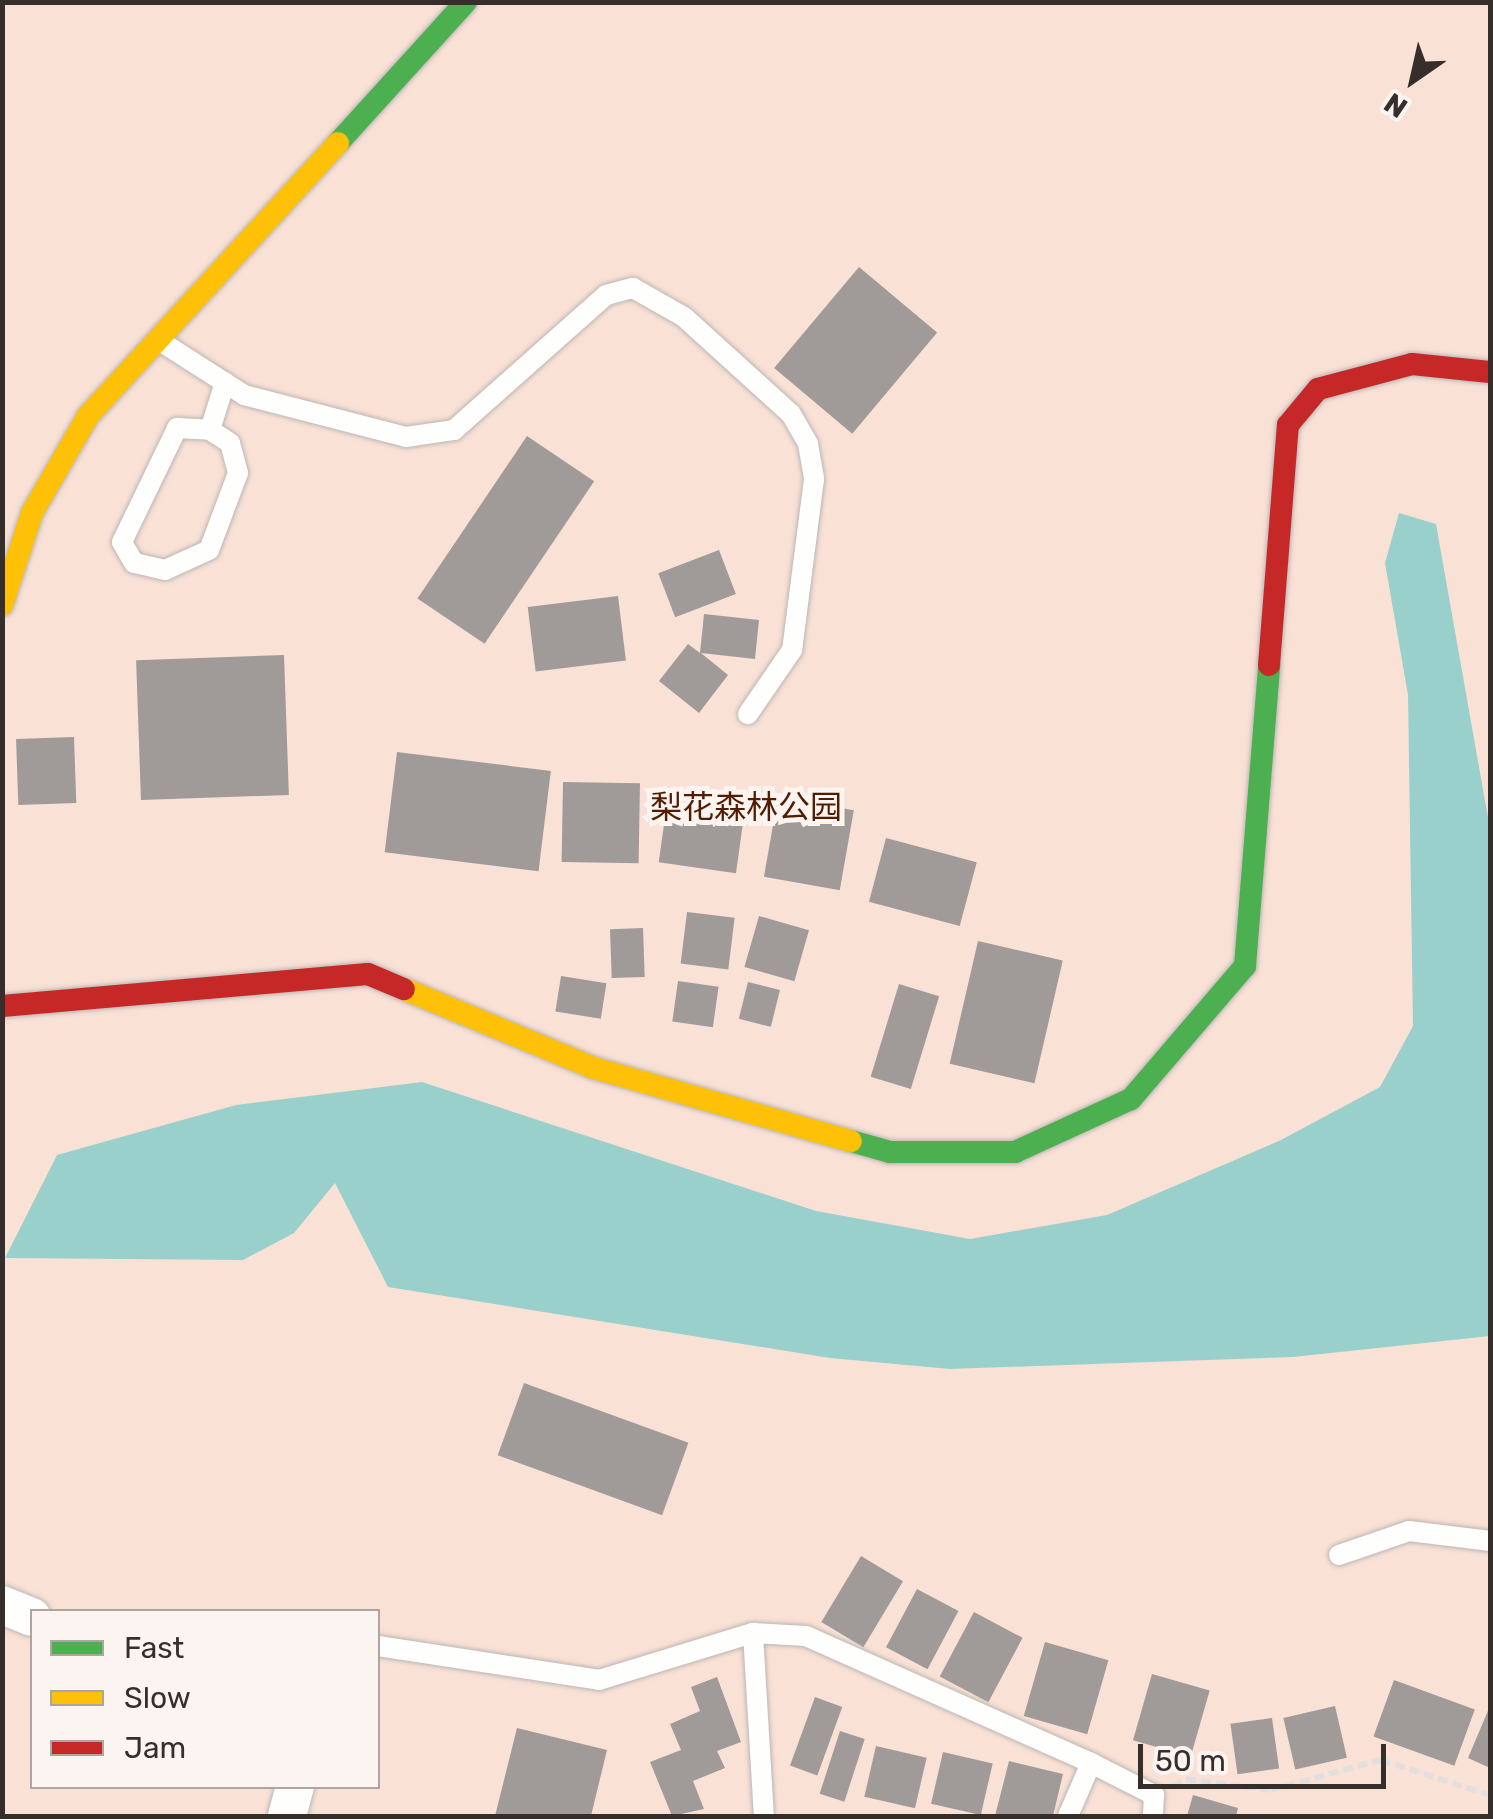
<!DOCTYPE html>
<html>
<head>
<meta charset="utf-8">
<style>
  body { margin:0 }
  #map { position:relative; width:1493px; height:1819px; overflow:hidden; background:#f9f5f3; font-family:Rubik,"Noto Sans SC",sans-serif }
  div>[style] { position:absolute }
  .green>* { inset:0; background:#fae1d6 }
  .water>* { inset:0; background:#9ad0cb }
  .building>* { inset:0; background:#a09b99; transform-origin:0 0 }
  .path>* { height:6px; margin-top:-3px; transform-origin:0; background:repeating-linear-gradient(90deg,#e1e0df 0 10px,transparent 0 15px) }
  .roads { filter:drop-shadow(0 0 2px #bbb6b3) drop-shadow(0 0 2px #bbb6b3) }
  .lane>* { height:20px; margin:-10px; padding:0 10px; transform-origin:10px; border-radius:10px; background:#fefefd }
  .street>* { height:38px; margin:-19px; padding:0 19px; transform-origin:19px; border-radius:19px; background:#fefefd }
  .fast>* { height:22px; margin:-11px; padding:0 11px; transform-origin:11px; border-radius:11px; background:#4caf50 }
  .slow>* { height:22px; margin:-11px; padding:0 11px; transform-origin:11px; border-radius:11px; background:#ffc107 }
  .jam>* { height:22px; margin:-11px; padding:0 11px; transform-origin:11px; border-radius:11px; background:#c62828 }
  span { translate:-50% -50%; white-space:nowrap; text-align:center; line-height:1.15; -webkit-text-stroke:10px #fcf4f0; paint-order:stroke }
  .park-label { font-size:32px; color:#501d00 }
  .frame { position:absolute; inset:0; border:5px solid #362e2b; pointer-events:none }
  .legend { position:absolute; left:30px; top:1609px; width:350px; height:180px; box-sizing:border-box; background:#fcf4f0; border:2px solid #ada5a1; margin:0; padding:12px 18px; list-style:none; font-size:30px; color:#362e2b }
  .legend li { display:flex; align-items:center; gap:20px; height:50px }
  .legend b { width:50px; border:2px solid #ada5a1 }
  .north { position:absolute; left:1363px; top:30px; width:100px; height:100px; -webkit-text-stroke:8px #fcf4f0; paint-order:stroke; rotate:214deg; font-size:28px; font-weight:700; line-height:40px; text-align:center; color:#362e2b }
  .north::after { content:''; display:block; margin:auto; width:35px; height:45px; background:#362e2b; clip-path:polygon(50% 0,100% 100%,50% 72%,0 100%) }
  .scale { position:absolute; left:1138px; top:1744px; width:248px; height:45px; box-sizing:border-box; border:5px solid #362e2b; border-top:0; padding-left:12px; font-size:30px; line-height:35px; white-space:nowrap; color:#362e2b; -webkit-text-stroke:8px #fcf4f0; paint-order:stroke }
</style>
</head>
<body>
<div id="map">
  <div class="green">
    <div style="clip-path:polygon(evenodd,3px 3px,1490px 3px,1490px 1816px,3px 1816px,3px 3px,32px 1612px,378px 1612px,378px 1786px,32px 1786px,32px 1612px)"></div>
  </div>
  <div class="water">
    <div style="clip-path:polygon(1399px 513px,1436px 524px,1490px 829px,1490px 1336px,1293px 1357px,950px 1369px,830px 1358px,388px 1287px,335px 1183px,294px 1233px,243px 1260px,5px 1258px,57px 1155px,236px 1105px,422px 1082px,816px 1211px,970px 1239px,1107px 1215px,1279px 1141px,1380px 1087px,1413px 1026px,1408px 695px,1385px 563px)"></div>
  </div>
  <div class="building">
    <div style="left:859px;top:267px;width:102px;height:132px;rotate:40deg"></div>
    <div style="left:527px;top:436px;width:81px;height:196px;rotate:34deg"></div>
    <div style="left:719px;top:550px;width:47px;height:65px;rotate:69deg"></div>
    <div style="left:618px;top:596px;width:65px;height:91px;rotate:83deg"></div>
    <div style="clip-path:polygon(704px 614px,759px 620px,755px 659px,701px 653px,728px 675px,699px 713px,659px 681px,688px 644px,700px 653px)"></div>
    <div style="left:284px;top:655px;width:140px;height:148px;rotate:88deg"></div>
    <div style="left:74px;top:737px;width:66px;height:58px;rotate:88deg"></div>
    <div style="left:397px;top:752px;width:155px;height:101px;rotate:7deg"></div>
    <div style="left:563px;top:782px;width:77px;height:80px;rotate:1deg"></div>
    <div style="left:669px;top:789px;width:78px;height:74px;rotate:8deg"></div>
    <div style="left:778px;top:797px;width:77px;height:81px;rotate:10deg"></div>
    <div style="left:886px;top:838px;width:94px;height:66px;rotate:15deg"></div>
    <div style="left:687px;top:912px;width:48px;height:52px;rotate:7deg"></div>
    <div style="left:759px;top:916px;width:52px;height:53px;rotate:16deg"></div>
    <div style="left:643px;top:928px;width:49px;height:33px;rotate:88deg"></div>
    <div style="left:978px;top:941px;width:87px;height:126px;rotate:13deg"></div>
    <div style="left:561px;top:976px;width:46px;height:36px;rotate:9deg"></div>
    <div style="left:678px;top:981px;width:41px;height:41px;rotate:8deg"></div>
    <div style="left:748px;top:982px;width:33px;height:38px;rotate:14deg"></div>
    <div style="left:899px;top:984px;width:42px;height:97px;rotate:17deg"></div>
    <div style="left:524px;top:1383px;width:175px;height:77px;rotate:20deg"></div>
    <div style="left:861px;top:1556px;width:49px;height:77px;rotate:31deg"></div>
    <div style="left:917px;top:1589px;width:47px;height:66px;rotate:28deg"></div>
    <div style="left:974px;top:1612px;width:55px;height:73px;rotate:28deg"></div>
    <div style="left:1045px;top:1642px;width:66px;height:77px;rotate:16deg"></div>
    <div style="left:1152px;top:1674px;width:60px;height:69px;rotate:16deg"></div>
    <div style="clip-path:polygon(717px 1677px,741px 1742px,717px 1751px,725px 1768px,693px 1781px,704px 1809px,672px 1816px,650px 1762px,681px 1750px,670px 1724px,700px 1711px,691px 1687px)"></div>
    <div style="left:1394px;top:1680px;width:86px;height:60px;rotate:20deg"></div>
    <div style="left:815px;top:1697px;width:29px;height:73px;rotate:20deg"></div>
    <div style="left:1335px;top:1706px;width:53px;height:53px;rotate:77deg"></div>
    <div style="clip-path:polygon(1490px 1706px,1490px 1768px,1468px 1758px)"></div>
    <div style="left:1272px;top:1718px;width:51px;height:42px;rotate:82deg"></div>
    <div style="clip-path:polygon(517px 1728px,607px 1750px,591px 1816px,495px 1816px)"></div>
    <div style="left:840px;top:1731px;width:26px;height:66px;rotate:18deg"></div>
    <div style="left:876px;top:1746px;width:52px;height:52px;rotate:13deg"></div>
    <div style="left:943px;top:1752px;width:51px;height:53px;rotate:13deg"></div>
    <div style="clip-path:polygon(1009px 1761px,1063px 1774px,1053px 1816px,995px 1816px)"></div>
    <div style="clip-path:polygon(1193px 1795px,1238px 1808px,1236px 1816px,1187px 1816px)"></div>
  </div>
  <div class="path">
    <div style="left:1173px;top:1786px;width:15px;rotate:-28deg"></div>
    <div style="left:1186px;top:1779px;width:86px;rotate:7.4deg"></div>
    <div style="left:1271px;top:1790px;width:114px;rotate:-15.3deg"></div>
    <div style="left:1381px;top:1760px;width:114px;rotate:17.8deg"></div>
  </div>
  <div class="roads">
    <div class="lane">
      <div style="left:160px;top:341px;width:100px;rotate:32.7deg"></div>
      <div style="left:244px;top:395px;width:167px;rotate:14.5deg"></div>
      <div style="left:406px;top:437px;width:49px;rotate:-8.3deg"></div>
      <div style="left:454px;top:430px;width:203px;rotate:-41.6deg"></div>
      <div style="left:606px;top:295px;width:28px;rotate:-15deg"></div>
      <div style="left:633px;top:288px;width:59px;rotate:29.6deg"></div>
      <div style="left:684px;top:317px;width:144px;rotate:42.2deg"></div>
      <div style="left:791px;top:414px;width:34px;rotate:60deg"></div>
      <div style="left:808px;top:444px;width:36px;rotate:80deg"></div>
      <div style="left:814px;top:479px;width:172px;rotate:97.3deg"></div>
      <div style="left:792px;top:650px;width:78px;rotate:124.5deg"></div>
      <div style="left:177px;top:428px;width:33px;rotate:3deg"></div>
      <div style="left:210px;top:430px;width:24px;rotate:33deg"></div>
      <div style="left:230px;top:443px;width:31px;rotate:75deg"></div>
      <div style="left:238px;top:473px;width:82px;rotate:110.6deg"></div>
      <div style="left:209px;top:550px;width:48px;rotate:155.6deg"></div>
      <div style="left:165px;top:570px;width:32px;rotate:-167deg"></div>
      <div style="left:134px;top:563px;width:24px;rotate:-120deg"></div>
      <div style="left:122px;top:542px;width:127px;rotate:-64.2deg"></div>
      <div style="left:210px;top:430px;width:50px;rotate:-72.6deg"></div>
      <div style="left:1339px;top:1555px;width:74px;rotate:-18.9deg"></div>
      <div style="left:1409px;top:1531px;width:82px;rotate:7deg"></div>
      <div style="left:753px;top:1633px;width:53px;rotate:3.2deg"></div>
      <div style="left:806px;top:1636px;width:312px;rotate:24deg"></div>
      <div style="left:1091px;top:1763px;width:71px;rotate:26.9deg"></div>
      <div style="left:1154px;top:1795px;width:21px;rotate:93deg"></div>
      <div style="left:378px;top:1646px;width:224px;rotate:8.7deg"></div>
      <div style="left:599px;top:1680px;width:161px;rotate:-17deg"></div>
      <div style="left:753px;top:1633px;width:183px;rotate:86.6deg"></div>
      <div style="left:1068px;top:1816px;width:58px;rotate:-66.5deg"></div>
    </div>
    <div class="street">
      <div style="left:2px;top:1605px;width:32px;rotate:22deg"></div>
      <div style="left:287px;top:1816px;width:31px;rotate:-75deg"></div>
    </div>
    <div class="fast">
      <div style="left:338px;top:143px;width:190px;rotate:-47.8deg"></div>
      <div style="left:851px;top:1141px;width:41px;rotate:15.8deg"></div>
      <div style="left:890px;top:1152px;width:125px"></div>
      <div style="left:1015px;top:1152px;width:128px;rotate:-24.6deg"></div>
      <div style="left:1131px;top:1099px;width:175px;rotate:-49.4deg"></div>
      <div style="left:1245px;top:966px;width:302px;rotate:-85.4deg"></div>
    </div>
    <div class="slow">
      <div style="left:2px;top:605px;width:97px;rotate:-71.9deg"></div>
      <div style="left:32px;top:513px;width:112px;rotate:-60deg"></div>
      <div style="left:88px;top:416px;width:370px;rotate:-47.5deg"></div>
      <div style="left:404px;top:989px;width:206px;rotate:22.6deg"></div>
      <div style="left:594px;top:1068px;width:267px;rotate:15.9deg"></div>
    </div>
    <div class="jam">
      <div style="left:1269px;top:665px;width:241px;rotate:-85.5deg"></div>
      <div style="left:1288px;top:425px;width:47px;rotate:-50.2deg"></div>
      <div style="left:1318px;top:389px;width:97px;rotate:-14.9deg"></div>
      <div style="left:1412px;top:364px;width:78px;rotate:5.9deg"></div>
      <div style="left:2px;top:1006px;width:367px;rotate:-5deg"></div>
      <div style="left:368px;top:974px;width:39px;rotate:23deg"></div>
    </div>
  </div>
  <div class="park-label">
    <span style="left:746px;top:807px">梨花森林公园</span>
  </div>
  <div class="frame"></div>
  <ul class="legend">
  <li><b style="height:12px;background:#4caf50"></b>Fast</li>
  <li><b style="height:12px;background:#ffc107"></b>Slow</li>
  <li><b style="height:12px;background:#c62828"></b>Jam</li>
  </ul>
  <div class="north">N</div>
  <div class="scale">50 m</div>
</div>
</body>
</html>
